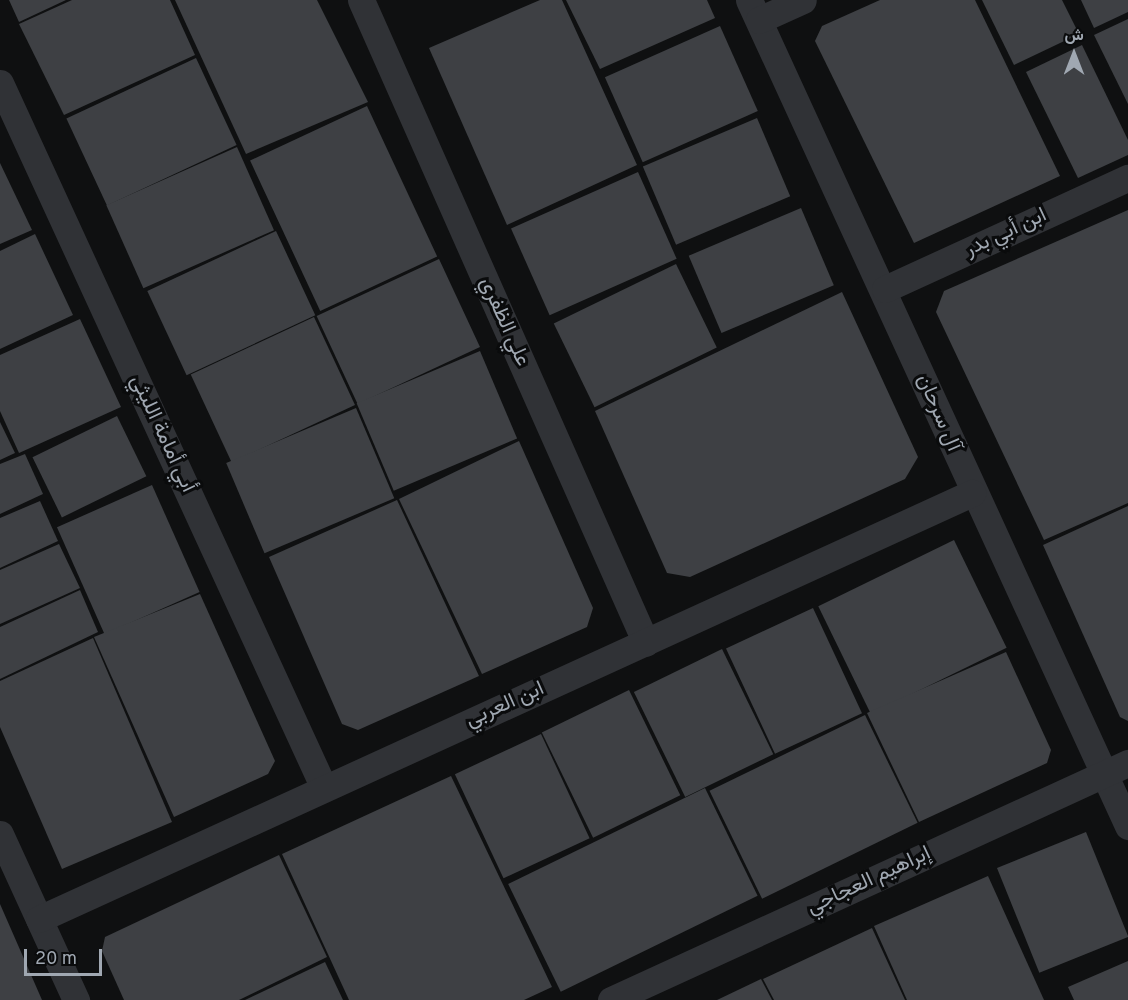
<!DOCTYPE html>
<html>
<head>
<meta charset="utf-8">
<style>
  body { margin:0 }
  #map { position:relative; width:1128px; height:1000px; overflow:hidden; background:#0f1011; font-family:Overpass,Vazirmatn,sans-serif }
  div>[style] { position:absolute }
  .building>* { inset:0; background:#3e4044; transform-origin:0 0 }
  .minor>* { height:27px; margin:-13.5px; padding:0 13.5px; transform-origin:13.5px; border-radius:13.5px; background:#303236 }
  span { translate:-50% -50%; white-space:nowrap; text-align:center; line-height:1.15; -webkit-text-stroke:6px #0a0b0c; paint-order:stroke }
  .street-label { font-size:21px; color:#a0a8b2 }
  .north { position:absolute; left:1044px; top:24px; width:60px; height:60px; -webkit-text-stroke:4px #0a0b0c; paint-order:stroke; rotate:0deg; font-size:16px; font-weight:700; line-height:24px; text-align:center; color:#a0a8b2 }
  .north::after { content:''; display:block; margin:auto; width:21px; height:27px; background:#a0a8b2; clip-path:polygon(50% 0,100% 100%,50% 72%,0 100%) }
  .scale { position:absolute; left:24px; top:949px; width:78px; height:27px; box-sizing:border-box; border:3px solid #a0a8b2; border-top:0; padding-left:8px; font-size:18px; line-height:21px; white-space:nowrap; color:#a0a8b2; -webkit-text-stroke:4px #0a0b0c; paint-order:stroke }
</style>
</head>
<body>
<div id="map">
  <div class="building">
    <div style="clip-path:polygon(9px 0,66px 0,19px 22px)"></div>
    <div style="clip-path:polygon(72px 0,170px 0,195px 55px,64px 115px,19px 24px)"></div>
    <div style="clip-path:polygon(175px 0,317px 0,368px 102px,246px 154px)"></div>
    <div style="clip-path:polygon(540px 0,562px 0,637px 165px,507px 225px,429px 48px)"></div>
    <div style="clip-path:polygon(566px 0,707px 0,715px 18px,600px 69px)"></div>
    <div style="clip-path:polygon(880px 0,975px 0,1060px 176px,914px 243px,815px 41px,822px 26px)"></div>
    <div style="clip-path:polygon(982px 0,1062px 0,1079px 34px,1014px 65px)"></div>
    <div style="clip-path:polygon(1081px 0,1128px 0,1128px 12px,1094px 28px)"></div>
    <div style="clip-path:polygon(1128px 19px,1128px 104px,1094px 35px)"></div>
    <div style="left:720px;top:26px;width:93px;height:126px;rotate:66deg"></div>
    <div style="clip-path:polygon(1082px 45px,1128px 140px,1128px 155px,1078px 178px,1026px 72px)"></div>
    <div style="left:196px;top:58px;width:96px;height:143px;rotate:65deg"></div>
    <div style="left:367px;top:106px;width:166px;height:129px;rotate:65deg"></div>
    <div style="left:757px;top:118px;width:85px;height:124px;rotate:67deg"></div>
    <div style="left:237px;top:147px;width:91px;height:143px;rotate:66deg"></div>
    <div style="clip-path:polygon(0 163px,32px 230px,0 244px)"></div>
    <div style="left:638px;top:172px;width:95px;height:139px;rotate:66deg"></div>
    <div style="left:801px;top:208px;width:84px;height:122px;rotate:67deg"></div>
    <div style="clip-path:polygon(1128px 210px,1128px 503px,1044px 540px,936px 312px,944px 291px)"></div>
    <div style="left:276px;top:231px;width:93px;height:142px;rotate:65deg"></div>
    <div style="clip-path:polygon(35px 234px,73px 315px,0 349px,0 251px)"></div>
    <div style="left:439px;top:259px;width:97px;height:135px;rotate:65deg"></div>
    <div style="left:676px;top:264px;width:93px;height:136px;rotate:64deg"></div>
    <div style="clip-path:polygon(842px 292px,918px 457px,905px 479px,690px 577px,667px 573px,595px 411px)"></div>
    <div style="left:314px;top:317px;width:97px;height:136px;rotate:65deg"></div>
    <div style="clip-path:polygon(80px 319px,121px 407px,19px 453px,0 411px,0 355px)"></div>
    <div style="left:480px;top:351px;width:95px;height:134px;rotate:67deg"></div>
    <div style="left:356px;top:408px;width:98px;height:141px;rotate:67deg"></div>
    <div style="left:117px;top:416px;width:67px;height:94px;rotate:64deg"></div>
    <div style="clip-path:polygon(0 422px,15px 453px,0 460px)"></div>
    <div style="clip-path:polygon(519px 441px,593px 608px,587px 627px,482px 674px,399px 499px)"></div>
    <div style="clip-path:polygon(25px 454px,43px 494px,0 514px,0 464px)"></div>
    <div style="left:152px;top:485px;width:117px;height:104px;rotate:66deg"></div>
    <div style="clip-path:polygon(397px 500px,479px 676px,358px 730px,342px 724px,269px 557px)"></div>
    <div style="clip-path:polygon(40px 501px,58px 541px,0 568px,0 518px)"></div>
    <div style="clip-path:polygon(1128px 506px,1128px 721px,1120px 717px,1043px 545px)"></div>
    <div style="left:954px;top:540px;width:120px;height:151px;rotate:64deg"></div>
    <div style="clip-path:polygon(59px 544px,80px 588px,0 624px,0 570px)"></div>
    <div style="clip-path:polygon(80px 590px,98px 632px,0 679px,0 627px)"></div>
    <div style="clip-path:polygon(200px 594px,275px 761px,268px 774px,174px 817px,94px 637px)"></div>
    <div style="left:813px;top:608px;width:116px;height:96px;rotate:65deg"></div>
    <div style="clip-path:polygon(93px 638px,172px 822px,62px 869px,0 727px,0 681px)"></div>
    <div style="left:722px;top:649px;width:117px;height:98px;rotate:64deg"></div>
    <div style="clip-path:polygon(1006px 652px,1051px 750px,1047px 763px,919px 822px,867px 713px)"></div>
    <div style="left:629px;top:690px;width:117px;height:97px;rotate:64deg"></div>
    <div style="left:865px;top:715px;width:120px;height:173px;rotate:64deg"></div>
    <div style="left:541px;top:734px;width:115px;height:95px;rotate:65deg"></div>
    <div style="clip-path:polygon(451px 776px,552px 987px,524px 1000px,349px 1000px,282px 854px)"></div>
    <div style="left:705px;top:788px;width:120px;height:219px;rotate:64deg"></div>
    <div style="left:1086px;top:832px;width:113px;height:96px;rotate:68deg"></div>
    <div style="clip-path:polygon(279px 855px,327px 957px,239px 1000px,124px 1000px,102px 951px,105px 937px)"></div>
    <div style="clip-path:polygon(988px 876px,1044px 1000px,907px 1000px,874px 926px)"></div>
    <div style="clip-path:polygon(0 904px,42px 1000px,0 1000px)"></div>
    <div style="clip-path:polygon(872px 928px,905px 1000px,774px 1000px,763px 979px)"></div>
    <div style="clip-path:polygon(1128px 961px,1128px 1000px,1074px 1000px,1068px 987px)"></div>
    <div style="clip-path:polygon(325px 962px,343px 1000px,245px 1000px)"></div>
    <div style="clip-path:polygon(761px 979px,772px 1000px,717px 1000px)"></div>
  </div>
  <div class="minor">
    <div style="left:361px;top:0;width:703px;rotate:66.1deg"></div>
    <div style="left:749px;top:0;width:909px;rotate:65.35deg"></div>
    <div style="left:759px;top:20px;width:48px;rotate:-24.4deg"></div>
    <div style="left:0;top:83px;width:774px;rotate:65.32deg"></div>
    <div style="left:885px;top:289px;width:267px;rotate:-24.6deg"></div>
    <div style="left:0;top:834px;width:183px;rotate:65.4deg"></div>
    <div style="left:39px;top:919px;width:1026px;rotate:-24.54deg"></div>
    <div style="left:611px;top:1000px;width:569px;rotate:-24.63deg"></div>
  </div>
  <div class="street-label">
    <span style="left:1006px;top:233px;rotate:-25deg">ابن أبي بدر</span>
    <span style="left:504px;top:322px;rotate:66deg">علي الظفري</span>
    <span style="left:938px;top:413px;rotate:67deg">آل سرحان</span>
    <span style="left:162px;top:434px;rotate:65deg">أبي أمامة الليثي</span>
    <span style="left:505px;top:705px;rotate:-24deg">ابن العربي</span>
    <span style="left:869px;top:881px;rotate:-25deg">إبراهيم العجاجي</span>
  </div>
  <div class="north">ش</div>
  <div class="scale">20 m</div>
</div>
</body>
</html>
